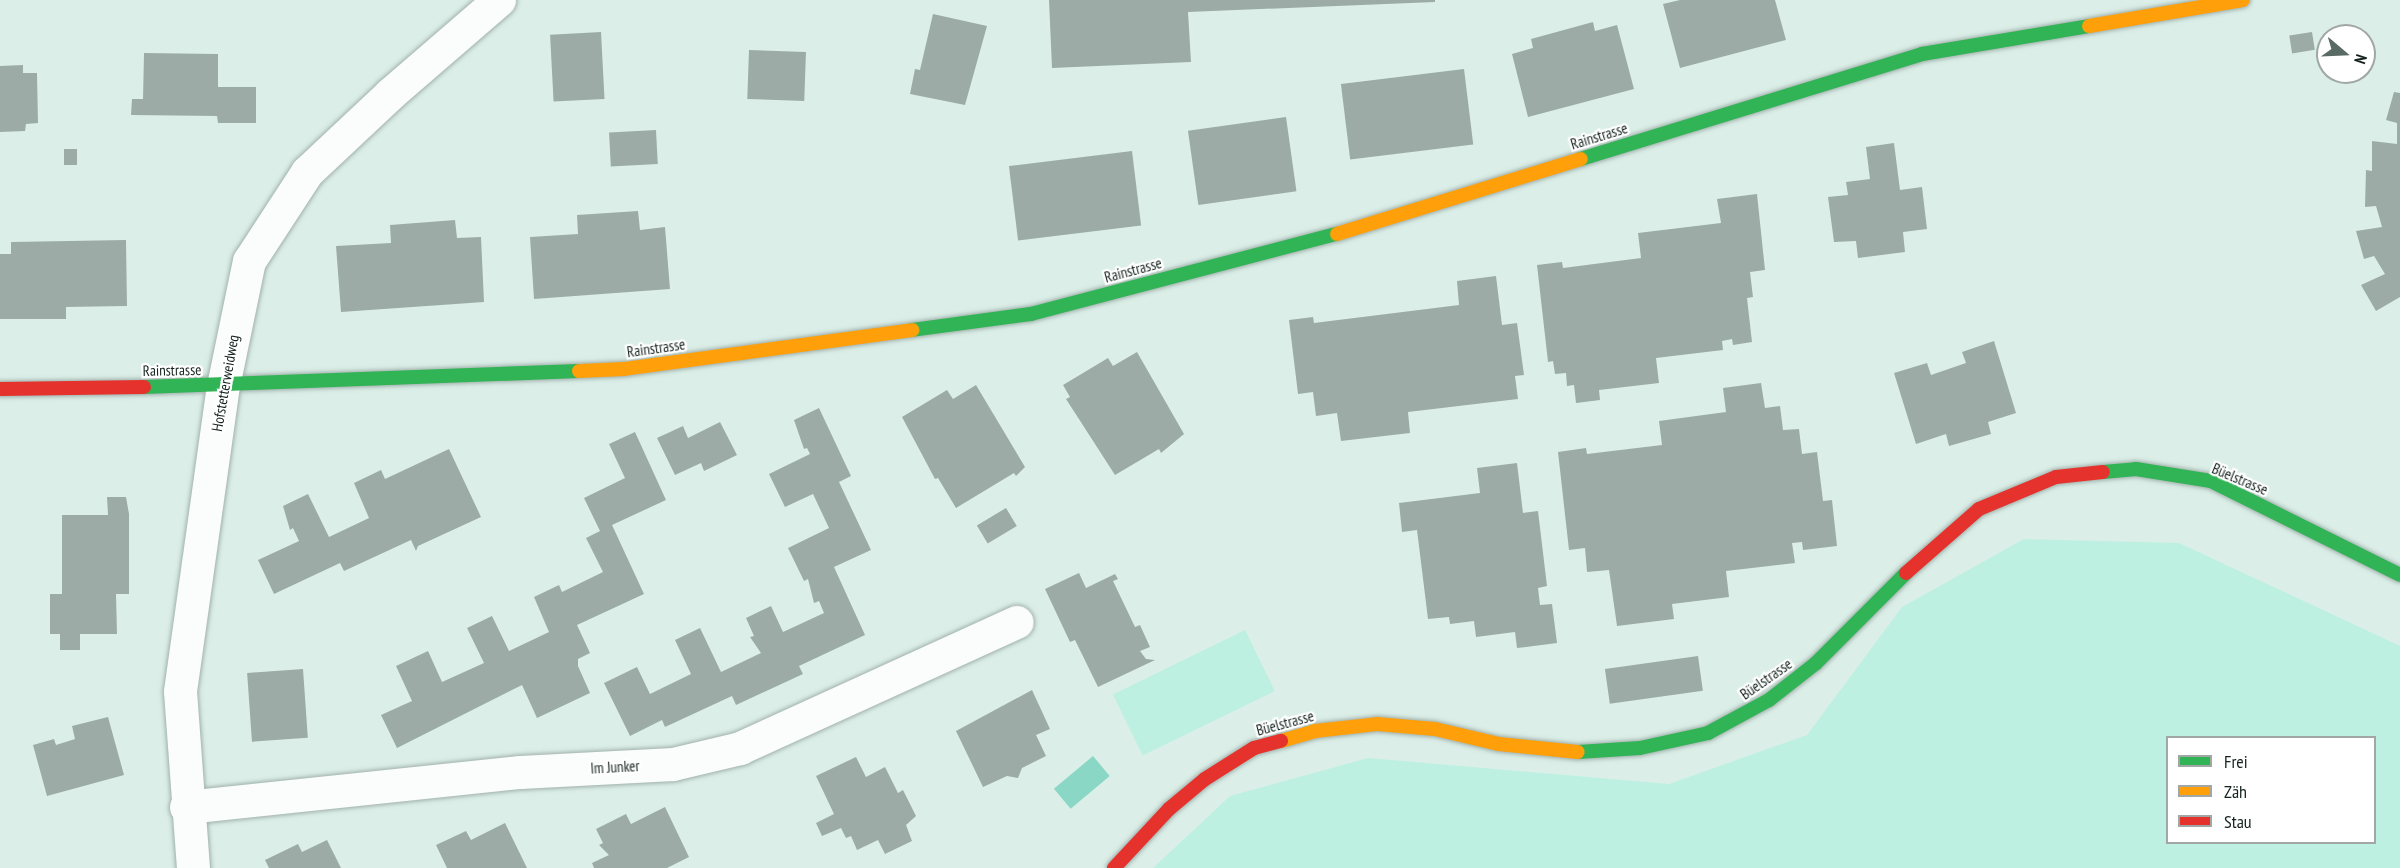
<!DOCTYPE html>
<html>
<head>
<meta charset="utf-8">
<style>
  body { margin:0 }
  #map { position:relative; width:2400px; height:868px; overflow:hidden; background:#dbefe8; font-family:"PT Sans Narrow",sans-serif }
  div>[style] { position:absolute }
  .green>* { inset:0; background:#bdf0e1; transform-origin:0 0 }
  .water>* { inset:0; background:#89d7c4; transform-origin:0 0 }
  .building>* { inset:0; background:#9caba6; transform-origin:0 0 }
  .roads { filter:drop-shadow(0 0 2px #a2b1ac) drop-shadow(0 0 2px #a2b1ac) }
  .street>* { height:33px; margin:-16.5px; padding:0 16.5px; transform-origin:16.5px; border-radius:16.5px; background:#fafdfc }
  .fast>* { height:14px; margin:-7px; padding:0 7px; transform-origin:7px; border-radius:7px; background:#30b455 }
  .slow>* { height:14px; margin:-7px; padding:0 7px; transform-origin:7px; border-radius:7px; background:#ff9f0a }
  .jam>* { height:14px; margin:-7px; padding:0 7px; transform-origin:7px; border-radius:7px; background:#e5322d }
  span { translate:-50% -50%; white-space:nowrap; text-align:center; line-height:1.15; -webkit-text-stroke:4.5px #fff; paint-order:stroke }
  .street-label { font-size:15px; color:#15231f }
  .legend { position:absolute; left:2166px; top:736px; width:210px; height:108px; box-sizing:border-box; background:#fff; border:2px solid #a1a7a5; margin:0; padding:8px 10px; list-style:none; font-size:18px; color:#15231f }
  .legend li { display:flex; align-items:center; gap:12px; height:30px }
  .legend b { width:30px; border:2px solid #a1a7a5 }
  .north { position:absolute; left:2316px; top:24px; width:60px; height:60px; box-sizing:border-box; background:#fff; border:2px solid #a1a7a5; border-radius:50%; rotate:109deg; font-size:16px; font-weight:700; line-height:24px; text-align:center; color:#15231f }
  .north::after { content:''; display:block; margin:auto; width:21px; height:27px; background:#5a6a65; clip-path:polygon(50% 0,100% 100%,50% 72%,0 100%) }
</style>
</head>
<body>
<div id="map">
  <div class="green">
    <div style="clip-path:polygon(evenodd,2024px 539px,2179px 543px,2400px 646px,2400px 868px,1153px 868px,1230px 796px,1368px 758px,1669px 784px,1807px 735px,1902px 607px,2024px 539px,2168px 738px,2374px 738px,2374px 842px,2168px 842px,2168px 738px)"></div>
    <div style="left:1245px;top:630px;width:68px;height:147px;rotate:64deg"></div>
  </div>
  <div class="water">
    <div style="left:1093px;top:756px;width:26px;height:51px;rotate:50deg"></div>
  </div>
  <div class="building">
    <div style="clip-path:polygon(1049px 0,1435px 0,1435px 2px,1188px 12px,1191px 62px,1052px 68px)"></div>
    <div style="clip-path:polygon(1680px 0,1775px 0,1786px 40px,1680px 68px,1663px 4px)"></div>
    <div style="clip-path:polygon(933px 14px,987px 26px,965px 105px,910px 94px,915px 69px,920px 70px)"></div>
    <div style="clip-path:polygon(1593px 22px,1595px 31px,1617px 25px,1634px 89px,1528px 117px,1512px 54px,1533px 48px,1531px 39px)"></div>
    <div style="left:601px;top:32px;width:67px;height:51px;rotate:87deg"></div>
    <div style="left:2312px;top:32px;width:18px;height:23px;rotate:81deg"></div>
    <div style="left:749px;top:50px;width:57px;height:49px;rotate:2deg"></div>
    <div style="clip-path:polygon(144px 53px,218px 54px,218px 87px,256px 87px,256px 123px,218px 123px,217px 116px,131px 115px,132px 99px,143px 99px)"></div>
    <div style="clip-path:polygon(23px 65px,23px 73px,37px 73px,38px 123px,26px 124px,25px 131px,0 132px,0 66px)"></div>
    <div style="left:1464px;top:69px;width:76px;height:124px;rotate:83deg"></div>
    <div style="clip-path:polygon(2394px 92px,2400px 93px,2400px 297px,2376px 311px,2361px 285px,2385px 274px,2374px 256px,2364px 259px,2356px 231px,2382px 227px,2376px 206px,2365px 207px,2366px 170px,2372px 171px,2372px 141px,2397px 144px,2397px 123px,2386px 120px)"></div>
    <div style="left:1286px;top:117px;width:75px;height:99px;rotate:82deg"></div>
    <div style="left:656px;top:130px;width:34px;height:47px;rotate:87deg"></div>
    <div style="clip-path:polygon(1894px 143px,1900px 190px,1922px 187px,1927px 229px,1903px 232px,1905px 252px,1858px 258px,1856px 241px,1834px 242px,1828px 197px,1848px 195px,1846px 182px,1870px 179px,1866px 147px)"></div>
    <div style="left:64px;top:149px;width:13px;height:16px"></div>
    <div style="left:1132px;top:151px;width:75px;height:124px;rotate:83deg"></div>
    <div style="clip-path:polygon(1757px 194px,1765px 270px,1750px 272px,1753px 297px,1747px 298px,1752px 342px,1733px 345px,1732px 339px,1722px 341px,1723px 350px,1656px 358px,1659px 383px,1599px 390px,1600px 400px,1576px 403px,1574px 385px,1567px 386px,1566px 373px,1555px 374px,1553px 361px,1548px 362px,1537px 265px,1562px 262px,1563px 268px,1641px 258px,1638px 233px,1721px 223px,1717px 199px)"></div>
    <div style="clip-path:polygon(638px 211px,640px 230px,665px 227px,670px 289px,534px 299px,530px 237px,578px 234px,577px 215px)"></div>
    <div style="clip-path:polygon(455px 220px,457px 238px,481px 237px,484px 302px,341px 312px,336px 246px,391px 243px,390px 225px)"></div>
    <div style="clip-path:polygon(126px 240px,127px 306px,66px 307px,66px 319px,0 319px,0 254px,11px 254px,11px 242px)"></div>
    <div style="clip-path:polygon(1496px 276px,1502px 325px,1517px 323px,1524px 375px,1515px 376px,1518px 399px,1408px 412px,1410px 433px,1341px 441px,1337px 413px,1316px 416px,1313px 392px,1298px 394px,1289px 320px,1313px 317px,1314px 323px,1459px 305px,1457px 281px)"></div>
    <div style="clip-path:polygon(1994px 341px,2016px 413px,1988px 422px,1991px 434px,1949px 446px,1946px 434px,1916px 444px,1894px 373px,1927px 363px,1931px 375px,1966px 363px,1962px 352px)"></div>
    <div style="clip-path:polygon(1137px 352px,1184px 434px,1161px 453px,1159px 449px,1115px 475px,1066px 399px,1070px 397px,1063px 385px,1108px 358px,1113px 366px)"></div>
    <div style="clip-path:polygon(1761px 383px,1765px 408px,1780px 406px,1783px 430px,1799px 429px,1802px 454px,1817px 452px,1823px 501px,1832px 500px,1837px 546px,1803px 550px,1802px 542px,1792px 543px,1795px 563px,1726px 571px,1729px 597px,1672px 604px,1674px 619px,1617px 626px,1609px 570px,1587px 572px,1585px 548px,1569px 550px,1558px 452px,1586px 448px,1587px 454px,1662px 445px,1659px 421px,1726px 412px,1723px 388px)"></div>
    <div style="clip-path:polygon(976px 385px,1025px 467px,1016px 476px,1014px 473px,956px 508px,938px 478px,935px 479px,902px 417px,947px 390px,953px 399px)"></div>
    <div style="clip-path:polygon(819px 408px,851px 476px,839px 482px,871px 550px,834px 567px,865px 635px,799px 666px,803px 674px,736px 705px,732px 696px,665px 727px,662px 720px,630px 736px,604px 683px,637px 667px,650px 694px,691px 674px,675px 640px,700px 628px,721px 672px,761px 653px,750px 637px,754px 636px,746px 618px,771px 606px,783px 632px,824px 613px,819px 601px,814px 603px,808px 579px,804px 581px,788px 548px,829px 528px,813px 494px,785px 507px,769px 474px,810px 454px,807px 448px,804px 449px,794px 420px)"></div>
    <div style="clip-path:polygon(720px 422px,737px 455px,704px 471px,701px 463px,675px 475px,657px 438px,683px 426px,688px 438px)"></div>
    <div style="clip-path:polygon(635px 432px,666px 500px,612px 525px,644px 594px,577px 625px,590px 653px,578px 659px,578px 666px,590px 693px,537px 718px,522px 685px,397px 748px,381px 715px,412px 701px,396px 666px,428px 651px,442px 682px,484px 663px,467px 628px,492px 616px,509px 651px,549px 632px,534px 597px,559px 585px,562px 592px,603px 572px,586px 538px,600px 531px,584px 498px,625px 478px,609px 444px)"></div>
    <div style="clip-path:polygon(449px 449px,481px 517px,418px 546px,416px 551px,411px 540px,344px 571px,340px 563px,274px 594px,258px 560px,299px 541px,293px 528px,290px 530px,283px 506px,308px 494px,329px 537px,369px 518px,354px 483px,381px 470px,385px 479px)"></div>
    <div style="clip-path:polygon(1517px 463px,1523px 513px,1538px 511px,1547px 586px,1538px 588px,1540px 605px,1552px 604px,1557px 643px,1517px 648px,1515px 632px,1476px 637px,1474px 621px,1450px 624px,1449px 617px,1428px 619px,1417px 530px,1402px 532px,1399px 503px,1480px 493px,1477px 468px)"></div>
    <div style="clip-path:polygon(107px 497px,126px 497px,129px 514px,129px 594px,116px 594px,117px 634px,80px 634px,80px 650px,60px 650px,60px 634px,50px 634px,50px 594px,62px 594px,62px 515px,108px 515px)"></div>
    <div style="left:1006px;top:508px;width:21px;height:34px;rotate:59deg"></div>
    <div style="clip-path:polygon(1079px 573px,1086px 588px,1115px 574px,1118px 579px,1113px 581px,1135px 627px,1140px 625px,1150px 647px,1140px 651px,1146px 659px,1155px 660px,1098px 687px,1075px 640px,1070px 642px,1045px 589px)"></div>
    <div style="left:1698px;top:656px;width:35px;height:94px;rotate:82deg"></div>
    <div style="left:303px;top:669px;width:69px;height:56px;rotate:86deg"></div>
    <div style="clip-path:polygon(1032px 690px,1050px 729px,1036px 735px,1046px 756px,1022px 768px,1018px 778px,1007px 776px,983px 787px,956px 731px)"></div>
    <div style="clip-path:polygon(108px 717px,124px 775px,47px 796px,33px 745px,54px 739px,56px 745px,75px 739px,72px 726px)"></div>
    <div style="clip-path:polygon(856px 757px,866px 777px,885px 767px,898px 793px,903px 790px,916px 816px,906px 825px,912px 841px,885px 854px,878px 840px,857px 850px,851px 836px,846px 838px,841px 828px,822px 836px,816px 823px,834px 814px,816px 776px)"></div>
    <div style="clip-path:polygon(665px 807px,689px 857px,667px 868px,594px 868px,592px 863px,609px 855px,599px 845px,603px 843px,596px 829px,626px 814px,631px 824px)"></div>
    <div style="clip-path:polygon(505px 823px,527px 868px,447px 868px,436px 845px,466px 831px,471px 840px)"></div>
    <div style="clip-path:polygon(327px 840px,341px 868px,269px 868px,265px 860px,298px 844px,302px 852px)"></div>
  </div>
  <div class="roads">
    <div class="street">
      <div style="left:186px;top:807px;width:336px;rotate:-6deg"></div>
      <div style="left:520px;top:772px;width:153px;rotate:-3deg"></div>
      <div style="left:673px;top:764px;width:69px;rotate:-13.4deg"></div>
      <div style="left:740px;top:748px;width:304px;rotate:-24.5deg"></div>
      <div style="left:193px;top:868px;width:177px;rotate:-94.2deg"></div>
      <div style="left:180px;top:691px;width:308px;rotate:-82deg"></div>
      <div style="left:223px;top:386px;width:128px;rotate:-78.3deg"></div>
      <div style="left:249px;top:261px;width:106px;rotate:-56.9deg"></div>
      <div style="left:307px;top:172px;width:114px;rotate:-43.2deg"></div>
      <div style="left:390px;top:94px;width:144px;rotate:-40.8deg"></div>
    </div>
    <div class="fast">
      <div style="left:1581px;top:159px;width:357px;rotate:-17.1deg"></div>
      <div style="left:1922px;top:54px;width:169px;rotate:-9.5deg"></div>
      <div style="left:912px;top:330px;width:120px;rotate:-7.7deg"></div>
      <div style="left:1031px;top:314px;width:316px;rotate:-14.7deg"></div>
      <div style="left:144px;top:387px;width:435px;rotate:-2.1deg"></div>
      <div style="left:2103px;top:472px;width:33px;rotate:-5deg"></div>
      <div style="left:2136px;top:469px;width:76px;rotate:9.1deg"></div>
      <div style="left:2211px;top:481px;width:211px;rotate:26.4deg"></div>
      <div style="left:1578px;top:752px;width:62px;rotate:-3.7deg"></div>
      <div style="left:1640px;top:748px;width:70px;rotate:-12.4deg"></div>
      <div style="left:1708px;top:733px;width:69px;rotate:-28.4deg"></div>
      <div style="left:1769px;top:700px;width:60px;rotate:-38.2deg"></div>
      <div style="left:1816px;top:663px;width:127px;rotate:-45deg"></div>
    </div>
    <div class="slow">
      <div style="left:2089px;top:26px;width:156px;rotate:-9.6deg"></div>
      <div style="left:1337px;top:234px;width:255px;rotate:-17.1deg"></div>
      <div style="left:579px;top:371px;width:45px;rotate:-2.5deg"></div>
      <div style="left:624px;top:369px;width:291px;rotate:-7.7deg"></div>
      <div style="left:1281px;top:741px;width:35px;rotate:-16deg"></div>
      <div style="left:1315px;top:731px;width:62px;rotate:-6.4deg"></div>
      <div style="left:1377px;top:724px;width:58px;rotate:4.9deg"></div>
      <div style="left:1435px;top:729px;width:66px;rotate:13.2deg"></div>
      <div style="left:1499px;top:744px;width:79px;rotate:5.8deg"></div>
    </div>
    <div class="jam">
      <div style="left:0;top:389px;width:144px;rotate:-0.8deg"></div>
      <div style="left:1906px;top:573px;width:97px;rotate:-41.2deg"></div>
      <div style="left:1979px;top:509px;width:83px;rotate:-22.6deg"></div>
      <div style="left:2056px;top:477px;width:47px;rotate:-6.1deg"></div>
      <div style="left:1114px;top:868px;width:81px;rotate:-47deg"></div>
      <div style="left:1169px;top:809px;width:47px;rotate:-39.8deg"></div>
      <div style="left:1205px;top:779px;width:58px;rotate:-32.3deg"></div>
      <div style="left:1254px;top:748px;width:28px;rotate:-15deg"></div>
    </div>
  </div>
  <div class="street-label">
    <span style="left:1599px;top:136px;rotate:-17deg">Rainstrasse</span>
    <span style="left:1133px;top:270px;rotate:-15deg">Rainstrasse</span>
    <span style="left:656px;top:348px;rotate:-8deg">Rainstrasse</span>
    <span style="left:172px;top:370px;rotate:-1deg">Rainstrasse</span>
    <span style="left:225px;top:383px;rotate:-80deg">Hofstetterweidweg</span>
    <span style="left:2240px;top:479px;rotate:23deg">Büelstrasse</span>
    <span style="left:1766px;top:679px;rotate:-35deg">Büelstrasse</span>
    <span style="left:1285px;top:723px;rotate:-15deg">Büelstrasse</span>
    <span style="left:615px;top:767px;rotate:-3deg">Im Junker</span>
  </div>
  <ul class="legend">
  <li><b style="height:8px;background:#30b455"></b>Frei</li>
  <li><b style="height:8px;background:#ff9f0a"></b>Zäh</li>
  <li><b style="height:8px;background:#e5322d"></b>Stau</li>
  </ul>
  <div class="north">N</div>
</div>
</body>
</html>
